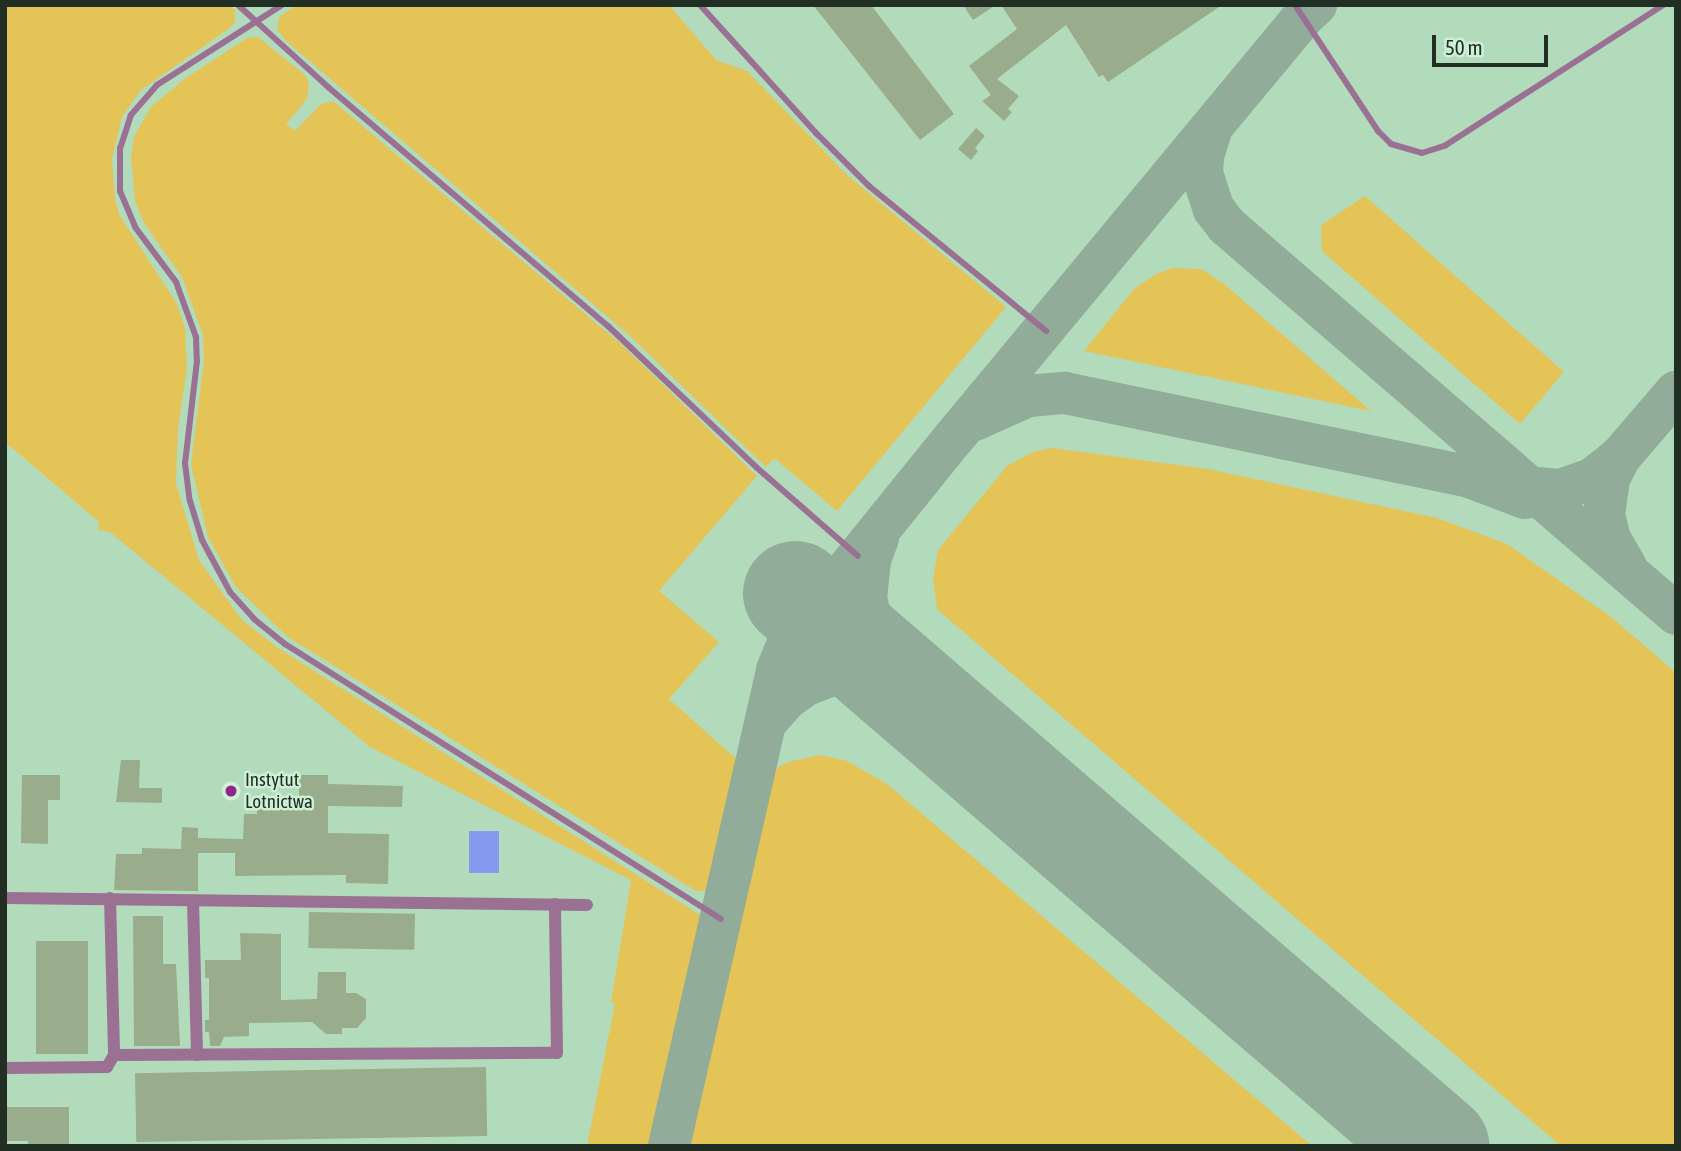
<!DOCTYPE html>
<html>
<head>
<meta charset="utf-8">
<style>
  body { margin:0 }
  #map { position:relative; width:1681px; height:1151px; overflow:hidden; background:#c1e3c9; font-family:"Asap Condensed",sans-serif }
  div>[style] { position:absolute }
  .built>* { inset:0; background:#b2dbbc }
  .green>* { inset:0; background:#e4c357 }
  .water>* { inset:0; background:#859aef; transform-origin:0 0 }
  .taxiway>* { height:42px; margin:-21px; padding:0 21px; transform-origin:21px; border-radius:21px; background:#91ac98 }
  .runway>* { height:105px; margin:-52.5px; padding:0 52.5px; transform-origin:52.5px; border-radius:52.5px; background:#91ac98 }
  .building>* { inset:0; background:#99ac8c; transform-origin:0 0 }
  .lane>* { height:6px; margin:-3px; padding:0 3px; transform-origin:3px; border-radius:3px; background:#9a7093 }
  .street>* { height:12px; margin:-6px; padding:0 6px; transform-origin:6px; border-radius:6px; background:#9a7093 }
  .dots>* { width:19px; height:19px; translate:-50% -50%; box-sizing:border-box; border:4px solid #cef0d6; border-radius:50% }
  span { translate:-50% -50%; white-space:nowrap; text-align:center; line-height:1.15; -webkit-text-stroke:5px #cef0d6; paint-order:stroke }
  .poi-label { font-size:19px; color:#212e24 }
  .left { translate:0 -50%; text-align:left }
  .frame { position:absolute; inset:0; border:7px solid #212e24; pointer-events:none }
  .scale { position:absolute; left:1432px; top:35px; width:116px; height:32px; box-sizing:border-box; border:4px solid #212e24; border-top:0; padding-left:9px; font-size:21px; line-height:24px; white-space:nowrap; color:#212e24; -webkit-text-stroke:5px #cef0d6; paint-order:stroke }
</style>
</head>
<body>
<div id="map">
  <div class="built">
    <div style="clip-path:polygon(240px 5px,1676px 5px,1676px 1146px,5px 1146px,5px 442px,99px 522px,104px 177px,122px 83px)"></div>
  </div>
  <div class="green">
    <div style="clip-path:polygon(5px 5px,230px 5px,235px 10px,235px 22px,230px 28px,141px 90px,122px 117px,112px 159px,115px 200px,120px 216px,177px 304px,185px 328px,187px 369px,178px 428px,176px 484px,199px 560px,241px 619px,278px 648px,700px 915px,704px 929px,654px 1146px,587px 1146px,615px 1003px,611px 1002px,631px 880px,370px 747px,110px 532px,98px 530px,99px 522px,5px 442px)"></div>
    <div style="clip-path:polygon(297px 5px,669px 5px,716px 60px,747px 71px,847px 175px,1006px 307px,837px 511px,774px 458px,766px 467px,629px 335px,285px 40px,277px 29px,279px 17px)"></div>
    <div style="clip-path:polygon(258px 37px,305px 75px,309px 83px,307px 99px,286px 124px,295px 131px,321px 104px,333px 101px,622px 345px,757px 476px,659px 591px,719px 642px,669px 699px,742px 764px,715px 883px,707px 891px,696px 891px,288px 637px,236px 587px,208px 537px,191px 464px,204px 361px,203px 335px,182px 277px,144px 223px,135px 201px,131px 157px,134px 137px,151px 107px,183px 80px,247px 38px)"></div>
    <div style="clip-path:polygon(1365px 196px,1564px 372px,1520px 424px,1322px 251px,1321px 225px)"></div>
    <div style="clip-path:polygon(1173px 268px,1201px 269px,1223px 283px,1371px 411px,1084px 351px,1134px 289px,1156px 274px)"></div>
    <div style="clip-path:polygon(1052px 448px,1208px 469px,1437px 518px,1507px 544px,1611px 617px,1676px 673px,1676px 1146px,1561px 1146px,937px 609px,933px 579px,938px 550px,1007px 466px,1033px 452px)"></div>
    <div style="clip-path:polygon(820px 755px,847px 761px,887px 784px,1312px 1146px,683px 1146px,767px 781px,778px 767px,788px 762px)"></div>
  </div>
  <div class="water">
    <div style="left:469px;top:831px;width:30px;height:42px"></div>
  </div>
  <div class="taxiway">
    <div style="left:1211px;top:130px;width:27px;rotate:107deg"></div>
    <div style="left:1203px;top:156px;width:17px;rotate:93deg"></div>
    <div style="left:1202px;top:173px;width:38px;rotate:72deg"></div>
    <div style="left:1214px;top:209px;width:21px;rotate:53deg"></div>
    <div style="left:1227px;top:226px;width:593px;rotate:40.83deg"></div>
    <div style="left:975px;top:420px;width:58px;rotate:-24.4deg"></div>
    <div style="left:1028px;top:396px;width:37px;rotate:-5deg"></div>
    <div style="left:1065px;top:393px;width:410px;rotate:11.7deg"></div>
    <div style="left:1467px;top:476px;width:62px;rotate:20.8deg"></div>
    <div style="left:1620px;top:457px;width:25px;rotate:117deg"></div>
    <div style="left:1609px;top:479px;width:36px;rotate:98deg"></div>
    <div style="left:1604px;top:515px;width:25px;rotate:76deg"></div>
    <div style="left:1610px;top:539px;width:32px;rotate:60deg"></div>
    <div style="left:1515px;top:486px;width:45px;rotate:5.1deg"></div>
    <div style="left:1560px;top:490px;width:34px;rotate:-19deg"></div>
    <div style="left:1592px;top:479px;width:36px;rotate:-38deg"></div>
    <div style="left:1620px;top:457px;width:86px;rotate:-49.3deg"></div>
    <div style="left:878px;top:538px;width:23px;rotate:110deg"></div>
    <div style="left:870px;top:560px;width:38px;rotate:96deg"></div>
    <div style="left:866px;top:598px;width:28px;rotate:77deg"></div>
    <div style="left:872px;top:625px;width:64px;rotate:65deg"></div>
    <div style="left:767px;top:721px;width:28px;rotate:-49deg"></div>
    <div style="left:785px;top:700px;width:24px;rotate:-36deg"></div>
    <div style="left:804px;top:686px;width:28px;rotate:-21deg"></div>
    <div style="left:830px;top:676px;width:27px;rotate:-10deg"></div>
    <div style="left:857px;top:671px;width:44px;rotate:15.9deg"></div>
    <div style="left:669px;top:1146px;width:488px;rotate:-77.2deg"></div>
    <div style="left:777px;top:670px;width:29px;rotate:-68deg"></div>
    <div style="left:788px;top:643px;width:261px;rotate:-51.1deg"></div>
    <div style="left:952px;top:440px;width:550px;rotate:-50.31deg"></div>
    <div style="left:1303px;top:17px;width:18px;rotate:-43deg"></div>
  </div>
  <div class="runway">
    <div style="left:795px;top:593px;width:847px;rotate:40.78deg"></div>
  </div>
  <div class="building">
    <div style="clip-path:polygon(813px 5px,871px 5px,954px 114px,920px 140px)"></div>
    <div style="clip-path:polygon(963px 5px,996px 5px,973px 20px)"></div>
    <div style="clip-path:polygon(1001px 5px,1222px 5px,1108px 82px,1103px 75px,1099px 77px,1066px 25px,997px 79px,1019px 96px,1008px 109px,1012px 112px,1004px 121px,982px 101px,991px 95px,969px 66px,1017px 29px)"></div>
    <div style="clip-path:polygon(976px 128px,985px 136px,975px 148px,978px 151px,971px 160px,958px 149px)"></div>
    <div style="clip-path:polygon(121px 760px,140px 760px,139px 788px,162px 788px,162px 803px,116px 802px)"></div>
    <div style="clip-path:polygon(22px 775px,60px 775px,60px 800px,48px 800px,48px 844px,21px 843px)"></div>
    <div style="clip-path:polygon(299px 775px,328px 775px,328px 784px,403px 786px,402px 807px,328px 806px,328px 833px,389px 834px,388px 884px,346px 883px,346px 875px,235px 876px,235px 853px,198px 853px,198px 891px,114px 890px,116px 854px,142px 854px,142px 848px,181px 849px,182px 827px,198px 828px,198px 838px,243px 839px,244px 814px,257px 814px,257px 806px,299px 805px)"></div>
    <div style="left:309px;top:912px;width:106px;height:36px;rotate:1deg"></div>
    <div style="clip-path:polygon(133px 916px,163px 916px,163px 964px,176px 964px,180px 1046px,134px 1046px)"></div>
    <div style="clip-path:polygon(240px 933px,281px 934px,281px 1000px,317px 999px,318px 972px,346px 972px,346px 993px,356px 993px,366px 999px,366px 1018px,357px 1028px,342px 1028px,342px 1034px,326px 1034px,312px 1022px,249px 1023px,249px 1036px,224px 1037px,220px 1046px,210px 1046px,209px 1032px,205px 1032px,205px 1020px,209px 1020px,209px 978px,205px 978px,205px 960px,241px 960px)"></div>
    <div style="left:36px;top:941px;width:52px;height:113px"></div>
    <div style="left:486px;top:1067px;width:69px;height:351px;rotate:89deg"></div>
    <div style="clip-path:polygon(5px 1107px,69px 1107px,69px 1146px,28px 1146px,28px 1141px,5px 1141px)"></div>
  </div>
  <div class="lane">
    <div style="left:238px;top:5px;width:122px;rotate:42.3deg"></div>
    <div style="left:328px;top:87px;width:368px;rotate:40.5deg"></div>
    <div style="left:608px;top:326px;width:204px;rotate:43.6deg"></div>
    <div style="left:756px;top:467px;width:135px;rotate:41.1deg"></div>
    <div style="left:282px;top:5px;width:148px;rotate:147.4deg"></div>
    <div style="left:157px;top:85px;width:40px;rotate:131deg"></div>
    <div style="left:131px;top:115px;width:35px;rotate:108deg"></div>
    <div style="left:120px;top:148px;width:43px;rotate:90deg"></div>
    <div style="left:120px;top:191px;width:39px;rotate:67deg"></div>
    <div style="left:135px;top:227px;width:69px;rotate:53.3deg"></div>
    <div style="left:176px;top:282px;width:59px;rotate:70deg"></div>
    <div style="left:196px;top:337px;width:24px;rotate:88deg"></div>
    <div style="left:197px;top:361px;width:103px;rotate:96.7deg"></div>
    <div style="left:185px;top:463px;width:38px;rotate:83deg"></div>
    <div style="left:190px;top:501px;width:41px;rotate:72.9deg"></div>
    <div style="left:202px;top:540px;width:59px;rotate:61.7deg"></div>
    <div style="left:230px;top:592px;width:36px;rotate:48deg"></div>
    <div style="left:254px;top:619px;width:40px;rotate:39deg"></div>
    <div style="left:285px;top:644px;width:515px;rotate:32.24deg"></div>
    <div style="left:700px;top:5px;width:173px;rotate:47.8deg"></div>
    <div style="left:816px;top:133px;width:75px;rotate:45deg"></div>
    <div style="left:869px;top:186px;width:229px;rotate:39.3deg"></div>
    <div style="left:1295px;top:5px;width:151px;rotate:56.6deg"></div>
    <div style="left:1378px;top:131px;width:18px;rotate:45deg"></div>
    <div style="left:1391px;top:144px;width:32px;rotate:16deg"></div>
    <div style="left:1422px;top:153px;width:25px;rotate:-18deg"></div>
    <div style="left:1446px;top:145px;width:258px;rotate:-32.8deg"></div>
  </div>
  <div class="street">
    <div style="left:5px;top:898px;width:582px;rotate:0.69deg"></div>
    <div style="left:110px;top:898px;width:157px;rotate:88.5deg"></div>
    <div style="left:193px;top:901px;width:154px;rotate:88.5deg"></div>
    <div style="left:5px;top:1068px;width:102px;rotate:-0.6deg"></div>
    <div style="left:107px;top:1067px;width:14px;rotate:-60deg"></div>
    <div style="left:114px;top:1055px;width:443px;rotate:-0.3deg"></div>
    <div style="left:557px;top:1053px;width:149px;rotate:-90.8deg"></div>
  </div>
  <div class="dots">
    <div style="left:231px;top:791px;background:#922688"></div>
  </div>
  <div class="poi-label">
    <span class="left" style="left:245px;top:791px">Instytut<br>Lotnictwa</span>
  </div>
  <div class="frame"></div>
  <div class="scale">50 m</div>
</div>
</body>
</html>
